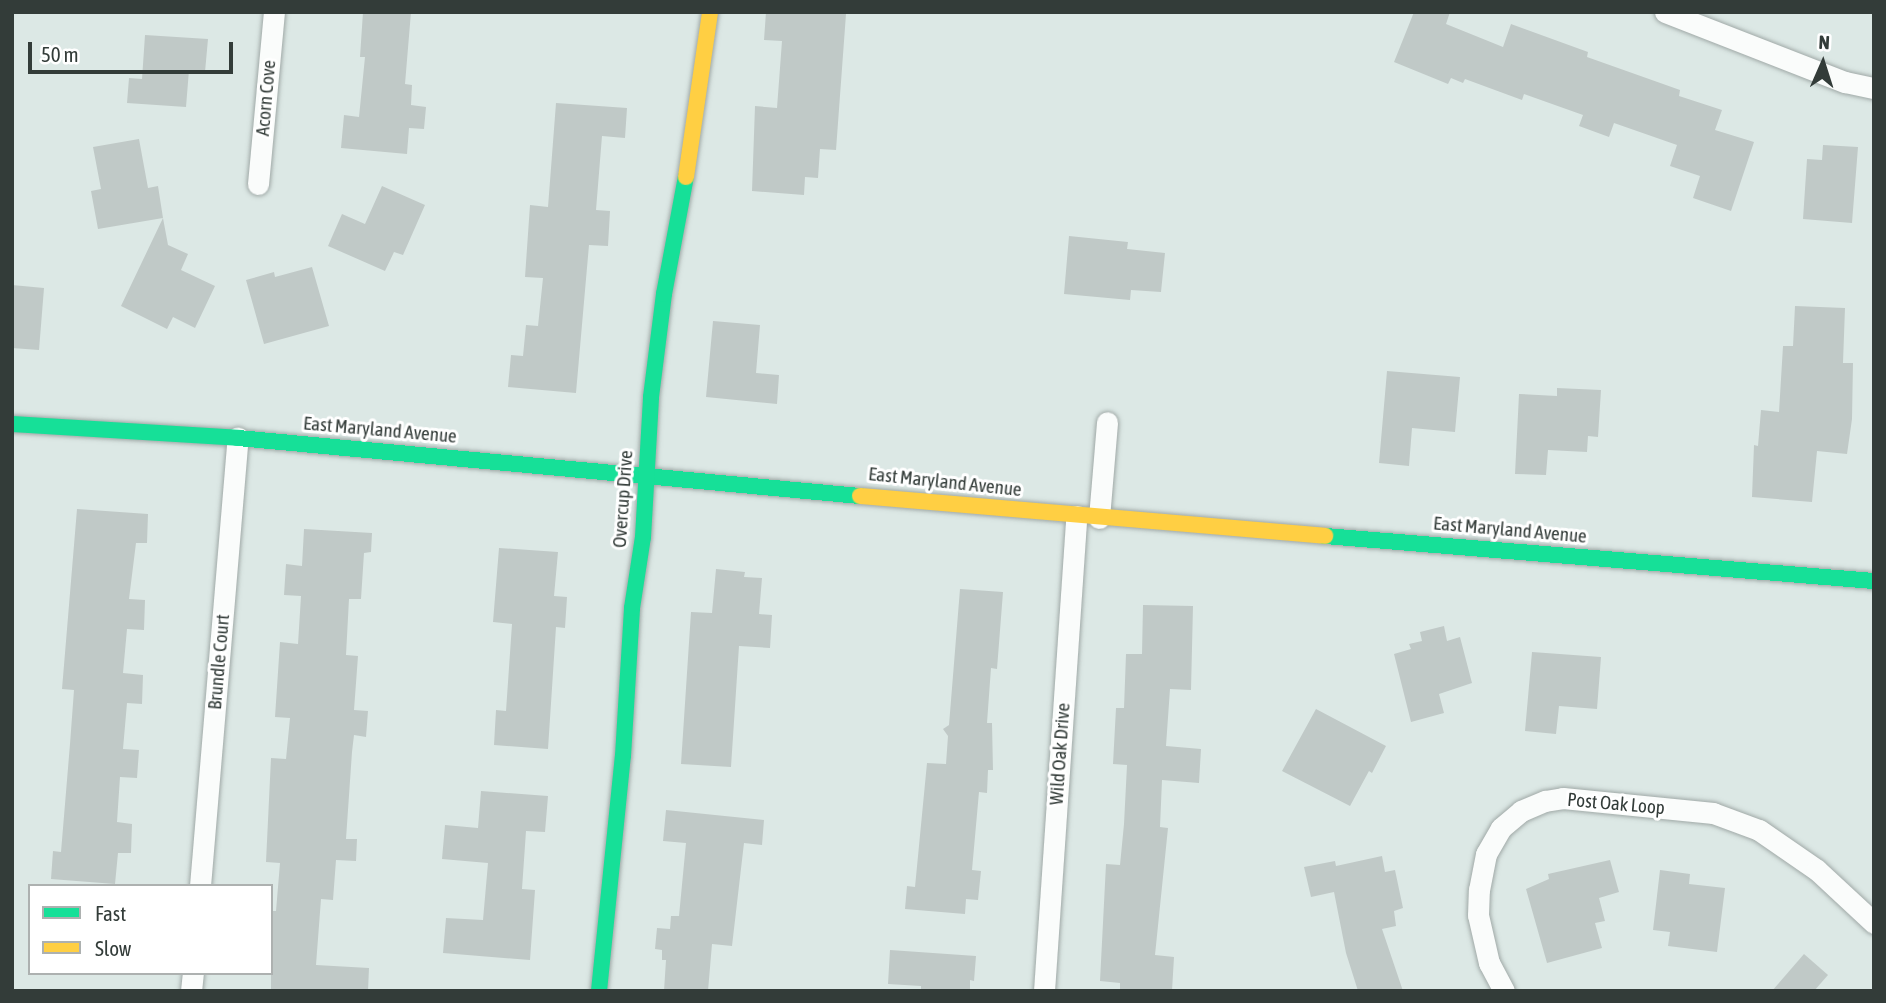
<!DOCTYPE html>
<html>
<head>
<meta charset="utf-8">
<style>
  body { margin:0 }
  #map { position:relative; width:1886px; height:1003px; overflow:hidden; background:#dce8e5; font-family:"Asap Condensed",sans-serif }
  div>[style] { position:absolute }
  .building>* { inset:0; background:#c0c9c7 }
  .roads { filter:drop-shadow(0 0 2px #a0a9a7) drop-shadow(0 0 2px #a0a9a7) }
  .street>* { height:21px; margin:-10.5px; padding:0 10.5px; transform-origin:10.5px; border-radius:10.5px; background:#fafcfb }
  .fast>* { height:16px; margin:-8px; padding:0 8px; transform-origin:8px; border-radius:8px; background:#16e098 }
  .slow>* { height:16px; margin:-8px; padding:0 8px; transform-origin:8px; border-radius:8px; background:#ffcf43 }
  span { translate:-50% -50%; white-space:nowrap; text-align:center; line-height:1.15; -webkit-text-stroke:6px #fff; paint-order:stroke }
  .street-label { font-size:19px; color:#333c39 }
  .frame { position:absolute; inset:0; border:14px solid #333c39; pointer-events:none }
  .legend { position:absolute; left:28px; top:884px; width:245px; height:91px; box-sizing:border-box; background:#fff; border:2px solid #adb1b0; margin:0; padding:9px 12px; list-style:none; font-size:21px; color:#333c39 }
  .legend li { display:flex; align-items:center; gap:14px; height:35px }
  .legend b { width:35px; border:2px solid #adb1b0 }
  .north { position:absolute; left:1788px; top:28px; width:70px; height:70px; -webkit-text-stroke:5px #fff; paint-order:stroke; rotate:3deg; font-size:19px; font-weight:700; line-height:28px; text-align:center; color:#333c39 }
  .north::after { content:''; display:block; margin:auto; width:24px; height:32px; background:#333c39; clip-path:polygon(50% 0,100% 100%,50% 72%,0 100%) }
  .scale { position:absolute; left:28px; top:42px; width:205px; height:32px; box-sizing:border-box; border:4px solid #333c39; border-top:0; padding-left:9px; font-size:21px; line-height:24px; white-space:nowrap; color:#333c39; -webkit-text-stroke:5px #fff; paint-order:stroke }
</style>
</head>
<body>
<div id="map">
  <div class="building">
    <div style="clip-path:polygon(363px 12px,411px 12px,405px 84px,412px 85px,411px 105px,426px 107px,424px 129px,409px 128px,407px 154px,341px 148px,344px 115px,359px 117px,365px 57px,360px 57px)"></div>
    <div style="clip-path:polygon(766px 12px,846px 14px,836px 150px,820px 149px,818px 178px,805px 177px,804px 195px,752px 191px,755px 106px,777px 108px,782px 41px,764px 40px)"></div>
    <div style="clip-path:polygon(1414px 12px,1450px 12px,1446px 24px,1503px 47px,1511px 24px,1588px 52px,1587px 57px,1680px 90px,1679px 96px,1722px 110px,1715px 130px,1754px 142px,1731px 211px,1693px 198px,1700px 176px,1670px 166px,1677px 145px,1614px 123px,1609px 137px,1579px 126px,1583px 115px,1524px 94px,1522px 100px,1465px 79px,1463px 83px,1451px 78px,1448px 84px,1394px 62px)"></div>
    <div style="clip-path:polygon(145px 35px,208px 39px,205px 72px,189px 70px,186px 107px,127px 103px,129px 78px,142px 79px)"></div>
    <div style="clip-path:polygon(556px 103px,627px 108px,625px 138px,602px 136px,596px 210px,610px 211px,608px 246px,589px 245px,576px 393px,508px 387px,511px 355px,523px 356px,526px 325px,538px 326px,543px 278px,525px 277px,530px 205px,548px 207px)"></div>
    <div style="clip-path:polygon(139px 139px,148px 188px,158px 186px,163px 218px,98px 229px,91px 191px,101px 189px,93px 147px)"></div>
    <div style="clip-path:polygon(1823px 145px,1858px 147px,1852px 223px,1803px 219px,1807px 159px,1822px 160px)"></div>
    <div style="clip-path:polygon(382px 186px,425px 205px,403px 255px,394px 252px,385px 271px,328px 246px,342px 214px,365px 224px)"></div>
    <div style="clip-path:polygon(163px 218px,168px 245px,188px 254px,181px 270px,215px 286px,195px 328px,173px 317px,167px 329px,121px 306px)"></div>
    <div style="clip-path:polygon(1069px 236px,1128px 242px,1127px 249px,1165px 253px,1161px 292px,1131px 290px,1130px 300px,1064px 294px)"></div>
    <div style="clip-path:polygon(312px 267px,329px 326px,264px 344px,246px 280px,274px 272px,275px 277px)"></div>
    <div style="clip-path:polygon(12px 285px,44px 288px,39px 350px,12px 348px)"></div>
    <div style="clip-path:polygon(1795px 306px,1845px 308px,1843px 363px,1853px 363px,1852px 419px,1847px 454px,1817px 451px,1812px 502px,1752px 497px,1754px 445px,1758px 446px,1761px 410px,1779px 412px,1783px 346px,1793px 346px)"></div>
    <div style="clip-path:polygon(713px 321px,760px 325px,756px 373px,779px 375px,777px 404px,706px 397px)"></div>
    <div style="clip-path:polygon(1387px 371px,1460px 377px,1455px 432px,1412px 428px,1409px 466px,1379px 463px)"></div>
    <div style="clip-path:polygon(1557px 388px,1601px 390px,1598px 437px,1588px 436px,1587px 452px,1548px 450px,1546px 475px,1515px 474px,1519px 394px,1557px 396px)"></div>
    <div style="clip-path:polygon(77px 509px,148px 514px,147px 543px,136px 543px,129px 599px,145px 600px,144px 630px,127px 629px,123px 673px,143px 675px,142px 704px,127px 703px,123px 749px,139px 750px,137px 778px,120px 777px,117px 822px,132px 824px,131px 853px,118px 853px,115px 884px,51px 879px,53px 851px,61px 852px,70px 744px,74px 690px,62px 689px)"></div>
    <div style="clip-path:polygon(304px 529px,372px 533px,371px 552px,364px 553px,361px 599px,349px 599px,346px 655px,358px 656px,354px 710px,368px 711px,366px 737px,354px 735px,352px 752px,346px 839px,357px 839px,356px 861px,336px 860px,333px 900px,321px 899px,316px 965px,369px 968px,368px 991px,271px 991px,271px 911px,276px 911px,280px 863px,266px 862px,271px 758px,286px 759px,290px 718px,275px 717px,280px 642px,298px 644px,301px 596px,284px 595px,286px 564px,302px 566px)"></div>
    <div style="clip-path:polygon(499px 548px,558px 552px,554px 596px,567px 597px,565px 628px,556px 627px,548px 749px,494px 745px,496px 710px,506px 711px,512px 624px,493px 622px)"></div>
    <div style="clip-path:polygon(716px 569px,745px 572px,744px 577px,762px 578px,759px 614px,772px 615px,770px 648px,739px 646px,731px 767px,681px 764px,691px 612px,712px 613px)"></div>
    <div style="clip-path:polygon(960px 589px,1003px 592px,997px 669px,991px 668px,987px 723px,992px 723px,993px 770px,988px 770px,987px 793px,979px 792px,972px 870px,981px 871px,978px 900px,966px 899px,965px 914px,905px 909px,907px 886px,915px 887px,927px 763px,946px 764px,948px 736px,943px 729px,949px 725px)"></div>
    <div style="clip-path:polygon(1143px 605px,1193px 606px,1191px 690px,1170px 689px,1166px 746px,1201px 749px,1199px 783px,1162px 780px,1160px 827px,1168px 828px,1155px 955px,1174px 957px,1172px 991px,1120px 991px,1120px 983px,1100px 981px,1106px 864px,1120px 865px,1124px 824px,1127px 765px,1113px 764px,1116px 708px,1124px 708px,1126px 654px,1142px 654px)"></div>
    <div style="clip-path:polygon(1444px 626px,1447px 641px,1460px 637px,1472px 683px,1439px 694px,1444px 713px,1411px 722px,1394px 654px,1411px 649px,1409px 644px,1422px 641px,1420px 632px)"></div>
    <div style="clip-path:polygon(1532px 652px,1601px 657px,1597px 709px,1559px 706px,1556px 734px,1525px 731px)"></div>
    <div style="clip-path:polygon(1316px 709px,1386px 746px,1372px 773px,1369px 771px,1350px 806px,1282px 771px)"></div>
    <div style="clip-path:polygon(481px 791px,548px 796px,545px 832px,526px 831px,522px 889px,535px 890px,530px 960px,443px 953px,446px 918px,483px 920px,488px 863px,442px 859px,445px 825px,478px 828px)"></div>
    <div style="clip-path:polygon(666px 810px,764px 820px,762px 845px,744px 843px,732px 946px,712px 944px,708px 991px,664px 991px,666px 960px,662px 960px,662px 950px,655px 949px,657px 928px,670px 929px,671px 916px,679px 916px,686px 843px,663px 841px)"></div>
    <div style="clip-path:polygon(1382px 856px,1385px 872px,1395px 870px,1403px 908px,1394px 911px,1396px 926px,1382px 929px,1403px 991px,1358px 991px,1346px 953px,1334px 892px,1311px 897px,1304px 867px,1335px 861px,1336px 866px)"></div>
    <div style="clip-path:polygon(1610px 860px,1619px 892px,1599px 898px,1605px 921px,1595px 923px,1602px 948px,1547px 963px,1526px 889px,1549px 879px,1548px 874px)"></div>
    <div style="clip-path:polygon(1660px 870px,1690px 874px,1689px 884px,1725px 888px,1717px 952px,1668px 946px,1670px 932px,1653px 930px)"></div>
    <div style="clip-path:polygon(890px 950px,976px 956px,974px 981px,970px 980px,970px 991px,921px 991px,921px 986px,888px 984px)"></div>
    <div style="clip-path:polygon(1804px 954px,1828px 975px,1814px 991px,1772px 991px)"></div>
  </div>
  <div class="roads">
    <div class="street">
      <div style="left:1665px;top:12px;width:193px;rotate:21.3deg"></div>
      <div style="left:1845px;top:82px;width:30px;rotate:12deg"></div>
      <div style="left:258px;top:184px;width:173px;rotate:-84.7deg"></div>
      <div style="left:1099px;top:518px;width:96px;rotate:-85.2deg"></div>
      <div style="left:200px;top:886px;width:450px;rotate:-85.2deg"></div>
      <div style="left:191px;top:991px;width:18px;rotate:-84deg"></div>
      <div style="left:1044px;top:991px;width:476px;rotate:-86.1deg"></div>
      <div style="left:1504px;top:991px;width:32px;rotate:-118deg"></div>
      <div style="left:1489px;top:963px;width:49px;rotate:-102.9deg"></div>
      <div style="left:1478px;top:915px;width:25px;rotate:-88deg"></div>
      <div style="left:1479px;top:890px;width:37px;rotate:-79deg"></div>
      <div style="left:1486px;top:854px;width:30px;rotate:-60deg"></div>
      <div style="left:1501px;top:828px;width:26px;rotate:-40deg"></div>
      <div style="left:1521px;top:811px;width:26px;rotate:-23deg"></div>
      <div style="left:1545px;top:801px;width:18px;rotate:-9deg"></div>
      <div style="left:1563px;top:798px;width:151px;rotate:5.7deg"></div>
      <div style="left:1713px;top:813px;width:49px;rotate:20.3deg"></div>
      <div style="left:1759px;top:830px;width:70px;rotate:34.6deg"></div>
      <div style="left:1817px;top:870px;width:78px;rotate:42.9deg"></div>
    </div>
    <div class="fast">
      <div style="left:12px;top:424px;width:226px;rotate:3.5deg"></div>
      <div style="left:238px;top:438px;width:625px;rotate:5.33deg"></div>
      <div style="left:1325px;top:536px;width:551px;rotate:4.69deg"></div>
      <div style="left:599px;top:991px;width:236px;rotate:-84.2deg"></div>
      <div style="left:623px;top:756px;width:148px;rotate:-86.5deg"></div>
      <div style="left:632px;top:608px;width:72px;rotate:-81.2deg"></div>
      <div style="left:643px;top:537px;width:140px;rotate:-86.7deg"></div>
      <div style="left:651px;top:397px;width:104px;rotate:-82.8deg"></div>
      <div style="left:664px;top:294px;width:119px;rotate:-79.4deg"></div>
    </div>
    <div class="slow">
      <div style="left:686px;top:177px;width:167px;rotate:-81.7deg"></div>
      <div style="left:860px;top:496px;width:467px;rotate:4.9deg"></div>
    </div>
  </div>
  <div class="street-label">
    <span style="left:266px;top:98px;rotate:-85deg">Acorn Cove</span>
    <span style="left:380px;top:430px;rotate:5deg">East Maryland Avenue</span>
    <span style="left:945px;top:482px;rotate:6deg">East Maryland Avenue</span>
    <span style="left:623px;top:499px;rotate:-86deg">Overcup Drive</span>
    <span style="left:1510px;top:530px;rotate:5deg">East Maryland Avenue</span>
    <span style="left:219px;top:662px;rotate:-85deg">Brundle Court</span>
    <span style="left:1060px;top:754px;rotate:-86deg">Wild Oak Drive</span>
    <span style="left:1616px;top:804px;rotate:5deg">Post Oak Loop</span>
  </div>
  <div class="frame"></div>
  <ul class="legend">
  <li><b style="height:9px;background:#16e098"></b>Fast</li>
  <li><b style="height:9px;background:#ffcf43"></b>Slow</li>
  </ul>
  <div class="north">N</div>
  <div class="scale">50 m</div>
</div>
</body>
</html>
